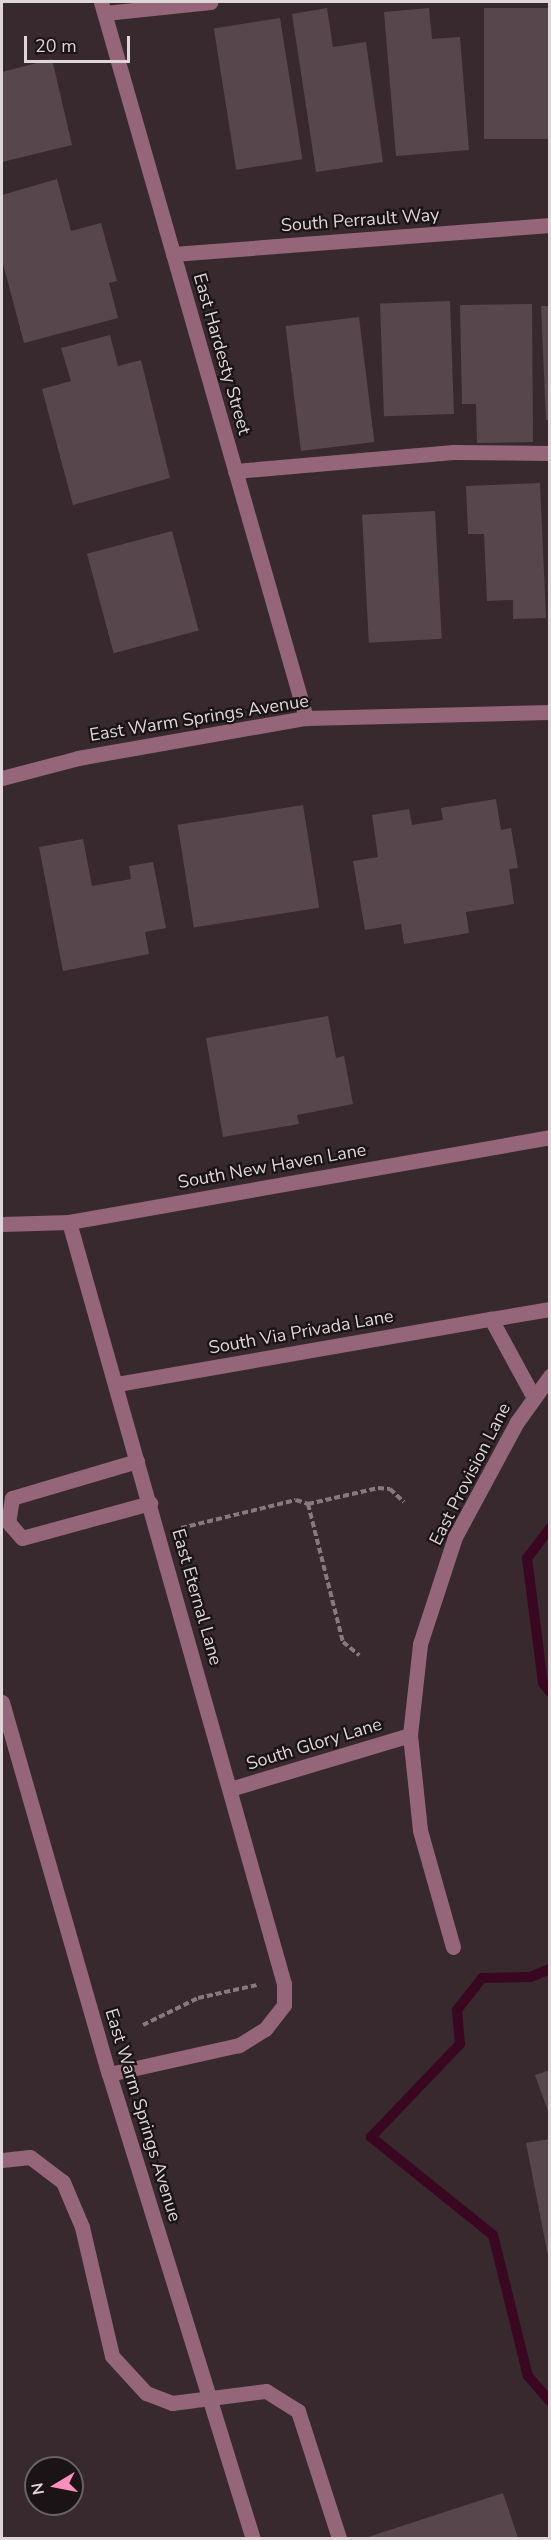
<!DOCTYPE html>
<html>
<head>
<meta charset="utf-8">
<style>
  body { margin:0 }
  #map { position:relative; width:551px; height:2540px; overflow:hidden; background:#37292e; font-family:"Nunito Sans",sans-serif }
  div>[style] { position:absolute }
  .stream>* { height:10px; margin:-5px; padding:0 5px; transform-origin:5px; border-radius:5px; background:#3a0721 }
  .building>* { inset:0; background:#57474d; transform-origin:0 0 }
  .path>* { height:4px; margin-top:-2px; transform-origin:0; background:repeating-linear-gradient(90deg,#867a7e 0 6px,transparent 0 9px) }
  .minor>* { height:15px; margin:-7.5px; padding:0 7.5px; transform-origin:7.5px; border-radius:7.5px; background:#956679 }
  span { translate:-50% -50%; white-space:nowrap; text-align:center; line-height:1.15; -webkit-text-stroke:4.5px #1a1416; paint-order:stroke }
  .street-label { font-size:18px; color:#dfd6d9 }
  .frame { position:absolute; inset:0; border:3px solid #dfd6d9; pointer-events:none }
  .north { position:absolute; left:24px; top:2456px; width:60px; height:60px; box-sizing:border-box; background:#1a1416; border:2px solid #696264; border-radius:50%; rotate:260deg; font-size:16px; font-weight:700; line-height:24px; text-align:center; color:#dfd6d9 }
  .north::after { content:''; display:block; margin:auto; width:21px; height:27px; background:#fe8ebd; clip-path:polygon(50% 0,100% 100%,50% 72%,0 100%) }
  .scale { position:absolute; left:24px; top:36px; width:106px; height:27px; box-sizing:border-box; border:3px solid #dfd6d9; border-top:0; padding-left:8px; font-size:18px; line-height:21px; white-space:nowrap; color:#dfd6d9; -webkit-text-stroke:4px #1a1416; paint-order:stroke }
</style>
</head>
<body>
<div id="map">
  <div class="stream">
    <div style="left:550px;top:1528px;width:38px;rotate:127deg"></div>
    <div style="left:527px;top:1558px;width:126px;rotate:82.7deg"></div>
    <div style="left:543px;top:1683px;width:11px;rotate:52deg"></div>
    <div style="left:550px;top:1969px;width:22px;rotate:158deg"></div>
    <div style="left:530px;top:1977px;width:48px;rotate:178.8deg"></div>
    <div style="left:482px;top:1978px;width:41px;rotate:128deg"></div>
    <div style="left:457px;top:2010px;width:34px;rotate:85deg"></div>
    <div style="left:460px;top:2044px;width:129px;rotate:133.7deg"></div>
    <div style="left:371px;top:2137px;width:156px;rotate:38.8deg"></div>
    <div style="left:493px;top:2235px;width:145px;rotate:76.1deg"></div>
    <div style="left:528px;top:2376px;width:33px;rotate:49deg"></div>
  </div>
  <div class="building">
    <div style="clip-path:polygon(327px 8px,333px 47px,366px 42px,383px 162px,316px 172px,292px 14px)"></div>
    <div style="clip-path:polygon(429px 8px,432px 39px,460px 37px,469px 150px,396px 156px,384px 12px)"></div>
    <div style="left:550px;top:8px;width:131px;height:66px;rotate:90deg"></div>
    <div style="left:280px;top:18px;width:143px;height:67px;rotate:81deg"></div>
    <div style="clip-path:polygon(52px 59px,72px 145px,2px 162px,2px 72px)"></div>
    <div style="clip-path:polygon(57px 179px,71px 231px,101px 223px,117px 281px,109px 283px,118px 318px,24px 343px,2px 260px,2px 195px)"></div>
    <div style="left:450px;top:301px;width:113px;height:70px;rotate:88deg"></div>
    <div style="clip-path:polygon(532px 304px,533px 442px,477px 443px,476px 404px,462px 404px,460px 305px)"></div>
    <div style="clip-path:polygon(541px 306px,550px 306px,550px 420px,546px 420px)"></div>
    <div style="left:359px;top:317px;width:126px;height:74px;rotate:83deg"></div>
    <div style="clip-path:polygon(110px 335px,118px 366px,141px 360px,170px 478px,73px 505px,42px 389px,71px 381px,61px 348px)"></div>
    <div style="clip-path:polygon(540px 483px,546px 618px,513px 619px,513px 600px,487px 601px,484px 534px,468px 534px,466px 486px)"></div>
    <div style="left:435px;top:511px;width:128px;height:73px;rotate:87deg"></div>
    <div style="left:172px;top:531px;width:103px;height:88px;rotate:75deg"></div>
    <div style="clip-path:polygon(496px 799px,501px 830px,511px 828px,518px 868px,509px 869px,514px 904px,466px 912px,469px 933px,404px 944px,401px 924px,365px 930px,353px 861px,378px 857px,372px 815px,409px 809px,412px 825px,443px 820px,441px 808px)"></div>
    <div style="left:303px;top:805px;width:104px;height:127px;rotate:81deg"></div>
    <div style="clip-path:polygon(83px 839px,92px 886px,131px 879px,129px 866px,153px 862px,166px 928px,145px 932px,149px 954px,63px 971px,39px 847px)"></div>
    <div style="clip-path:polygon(328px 1016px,336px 1058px,344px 1056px,353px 1104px,297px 1115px,299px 1124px,223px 1137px,206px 1038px)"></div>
    <div style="clip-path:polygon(550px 2070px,550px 2114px,549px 2114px,535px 2075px)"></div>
    <div style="clip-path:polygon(550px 2139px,550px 2256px,548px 2256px,526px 2143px)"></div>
    <div style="clip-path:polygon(503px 2493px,518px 2538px,365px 2538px)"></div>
  </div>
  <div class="path">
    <div style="left:308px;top:1504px;width:142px;rotate:75.8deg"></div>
    <div style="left:343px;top:1642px;width:21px;rotate:39deg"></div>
    <div style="left:181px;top:1528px;width:118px;rotate:-13.7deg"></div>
    <div style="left:296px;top:1500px;width:13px;rotate:18deg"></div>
    <div style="left:308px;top:1504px;width:72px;rotate:-12.9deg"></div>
    <div style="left:378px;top:1488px;width:12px;rotate:5deg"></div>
    <div style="left:390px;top:1489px;width:19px;rotate:43deg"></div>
    <div style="left:143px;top:2025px;width:61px;rotate:-26.1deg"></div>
    <div style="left:198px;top:1998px;width:60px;rotate:-12.4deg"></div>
  </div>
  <div class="minor">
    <div style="left:101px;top:2px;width:745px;rotate:74.02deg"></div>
    <div style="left:105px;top:13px;width:106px;rotate:-6deg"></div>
    <div style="left:173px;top:254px;width:378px;rotate:-4.4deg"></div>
    <div style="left:235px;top:471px;width:219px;rotate:-5deg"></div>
    <div style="left:453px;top:452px;width:97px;rotate:0.6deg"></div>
    <div style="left:2px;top:778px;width:79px;rotate:-14.7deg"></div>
    <div style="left:78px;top:758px;width:231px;rotate:-10deg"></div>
    <div style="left:306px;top:718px;width:244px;rotate:-1.4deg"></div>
    <div style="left:69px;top:1222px;width:792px;rotate:74.24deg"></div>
    <div style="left:284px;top:1984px;width:21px;rotate:90deg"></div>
    <div style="left:284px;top:2005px;width:31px;rotate:128deg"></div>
    <div style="left:265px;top:2029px;width:31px;rotate:148deg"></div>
    <div style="left:239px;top:2045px;width:133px;rotate:167.4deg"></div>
    <div style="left:2px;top:1224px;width:67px;rotate:-1.7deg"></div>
    <div style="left:69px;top:1222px;width:488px;rotate:-10deg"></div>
    <div style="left:117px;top:1384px;width:380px;rotate:-9.9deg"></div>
    <div style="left:533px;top:1396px;width:88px;rotate:-118.6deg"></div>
    <div style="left:491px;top:1319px;width:60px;rotate:-9.6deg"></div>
    <div style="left:137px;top:1461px;width:130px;rotate:163.5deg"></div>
    <div style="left:12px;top:1498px;width:24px;rotate:99deg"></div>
    <div style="left:8px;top:1522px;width:21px;rotate:49deg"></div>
    <div style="left:22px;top:1538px;width:133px;rotate:-15.3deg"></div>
    <div style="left:2px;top:1702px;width:387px;rotate:74deg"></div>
    <div style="left:109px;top:2074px;width:486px;rotate:72.8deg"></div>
    <div style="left:230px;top:1789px;width:188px;rotate:-16.7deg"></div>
    <div style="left:453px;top:1947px;width:122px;rotate:-105.8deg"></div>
    <div style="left:420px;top:1830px;width:96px;rotate:-96deg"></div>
    <div style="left:410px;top:1735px;width:92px;rotate:-83.7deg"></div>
    <div style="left:420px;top:1644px;width:113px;rotate:-71.9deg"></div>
    <div style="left:455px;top:1537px;width:131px;rotate:-61.7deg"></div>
    <div style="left:517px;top:1422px;width:57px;rotate:-54.3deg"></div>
    <div style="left:2px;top:2160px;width:28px;rotate:-6deg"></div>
    <div style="left:30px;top:2157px;width:41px;rotate:37.1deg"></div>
    <div style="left:63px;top:2182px;width:49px;rotate:67.1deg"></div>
    <div style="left:82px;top:2227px;width:132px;rotate:76.9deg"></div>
    <div style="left:112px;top:2356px;width:50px;rotate:47.4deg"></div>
    <div style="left:146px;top:2393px;width:28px;rotate:21deg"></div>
    <div style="left:172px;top:2403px;width:95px;rotate:-7.3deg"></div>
    <div style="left:266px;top:2391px;width:38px;rotate:32deg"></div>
    <div style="left:298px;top:2411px;width:133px;rotate:72.1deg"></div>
  </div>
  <div class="street-label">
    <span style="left:360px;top:220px;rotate:-4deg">South Perrault Way</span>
    <span style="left:222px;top:354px;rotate:74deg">East Hardesty Street</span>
    <span style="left:199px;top:718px;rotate:-9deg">East Warm Springs Avenue</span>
    <span style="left:272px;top:1166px;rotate:-10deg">South New Haven Lane</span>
    <span style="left:301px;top:1332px;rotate:-10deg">South Via Privada Lane</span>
    <span style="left:470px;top:1474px;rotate:-63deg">East Provision Lane</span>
    <span style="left:197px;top:1597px;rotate:74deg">East Eternal Lane</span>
    <span style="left:314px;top:1744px;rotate:-17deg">South Glory Lane</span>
    <span style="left:143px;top:2115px;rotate:73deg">East Warm Springs Avenue</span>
  </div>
  <div class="frame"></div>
  <div class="north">N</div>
  <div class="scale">20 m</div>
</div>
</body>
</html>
